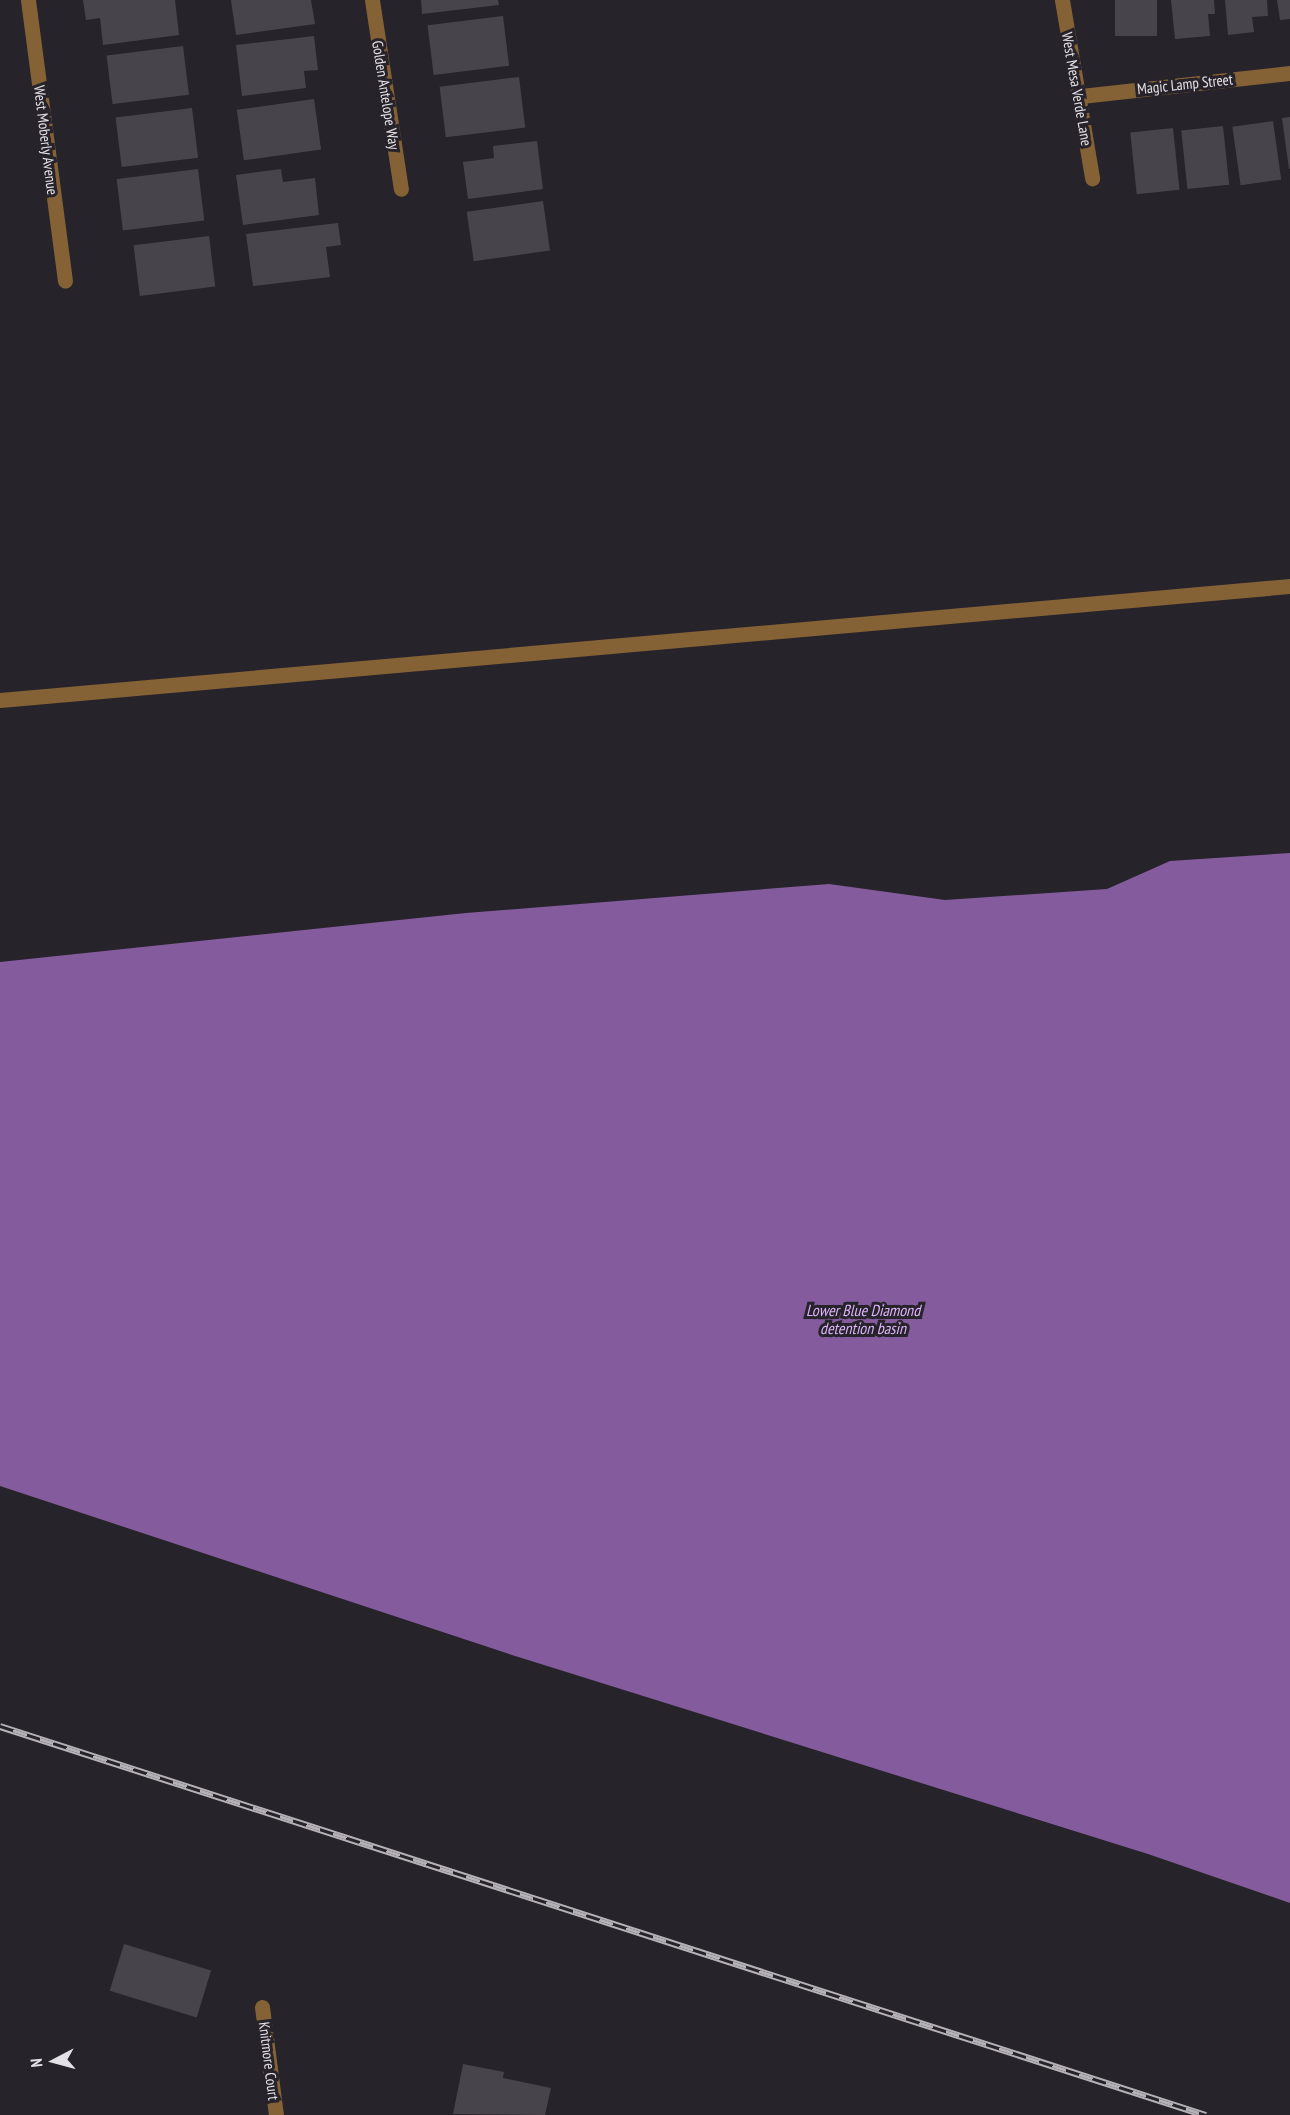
<!DOCTYPE html>
<html>
<head>
<meta charset="utf-8">
<style>
  body { margin:0 }
  #map { position:relative; width:1290px; height:2115px; overflow:hidden; background:#27232a; font-family:"PT Sans Narrow",sans-serif }
  div>[style] { position:absolute }
  .water>* { inset:0; background:#845c9e }
  .building>* { inset:0; background:#48444b; transform-origin:0 0 }
  .service>* { height:15px; margin:-7.5px; padding:0 7.5px; transform-origin:7.5px; border-radius:7.5px; background:#846235 }
  .minor>* { height:15px; margin:-7.5px; padding:0 7.5px; transform-origin:7.5px; border-radius:7.5px; background:#846235 }
  .rail>* { height:7px; margin-top:-3.5px; transform-origin:0; background:repeating-linear-gradient(90deg,#27232a 0 14px,#b5b2b7 0 28px); box-sizing:border-box; border-block:2px solid #b5b2b7 }
  span { translate:-50% -50%; white-space:nowrap; text-align:center; line-height:1.15; -webkit-text-stroke:6px #27232a; paint-order:stroke }
  .street-label { font-size:15px; color:#e4e1e6 }
  .water-label { font-size:16px; color:#deb3fc; font-style:italic }
  .north { position:absolute; left:24px; top:2031px; width:60px; height:60px; -webkit-text-stroke:4px #27232a; paint-order:stroke; rotate:264deg; font-size:16px; font-weight:700; line-height:24px; text-align:center; color:#e4e1e6 }
  .north::after { content:''; display:block; margin:auto; width:21px; height:27px; background:#e4e1e6; clip-path:polygon(50% 0,100% 100%,50% 72%,0 100%) }
</style>
</head>
<body>
<div id="map">
  <div class="water">
    <div style="clip-path:polygon(1290px 853px,1290px 1903px,1148px 1854px,512px 1655px,0 1486px,0 962px,466px 913px,829px 884px,945px 900px,1107px 889px,1170px 861px)"></div>
  </div>
  <div class="building">
    <div style="clip-path:polygon(83px 0,175px 0,179px 35px,103px 45px,100px 18px,86px 20px)"></div>
    <div style="clip-path:polygon(231px 0,311px 0,315px 24px,236px 35px)"></div>
    <div style="clip-path:polygon(421px 0,498px 0,499px 5px,422px 14px)"></div>
    <div style="left:1115px;top:0;width:42px;height:36px"></div>
    <div style="clip-path:polygon(1171px 0,1214px 0,1215px 14px,1208px 14px,1210px 36px,1175px 39px)"></div>
    <div style="clip-path:polygon(1225px 0,1267px 0,1268px 16px,1252px 17px,1254px 32px,1228px 35px)"></div>
    <div style="clip-path:polygon(1277px 0,1290px 0,1290px 19px,1280px 20px)"></div>
    <div style="left:503px;top:16px;width:50px;height:76px;rotate:83deg"></div>
    <div style="clip-path:polygon(314px 36px,318px 70px,304px 71px,306px 88px,242px 96px,236px 45px)"></div>
    <div style="left:183px;top:46px;width:49px;height:77px;rotate:83deg"></div>
    <div style="left:519px;top:77px;width:51px;height:80px;rotate:83deg"></div>
    <div style="left:314px;top:99px;width:51px;height:78px;rotate:82deg"></div>
    <div style="left:192px;top:108px;width:50px;height:77px;rotate:83deg"></div>
    <div style="clip-path:polygon(1290px 117px,1290px 169px,1289px 169px,1282px 118px)"></div>
    <div style="left:1273px;top:121px;width:59px;height:41px;rotate:82deg"></div>
    <div style="left:1223px;top:126px;width:59px;height:42px;rotate:84deg"></div>
    <div style="left:1173px;top:128px;width:62px;height:43px;rotate:84deg"></div>
    <div style="clip-path:polygon(537px 141px,543px 189px,468px 199px,463px 162px,494px 158px,493px 146px)"></div>
    <div style="left:198px;top:169px;width:52px;height:82px;rotate:83deg"></div>
    <div style="clip-path:polygon(281px 169px,283px 182px,315px 178px,319px 215px,243px 225px,236px 175px)"></div>
    <div style="left:543px;top:201px;width:50px;height:77px;rotate:82deg"></div>
    <div style="clip-path:polygon(338px 223px,341px 245px,326px 247px,330px 277px,253px 286px,246px 234px)"></div>
    <div style="left:209px;top:236px;width:51px;height:76px;rotate:83deg"></div>
    <div style="left:124px;top:1944px;width:91px;height:49px;rotate:17deg"></div>
    <div style="clip-path:polygon(463px 2064px,504px 2072px,503px 2078px,551px 2088px,545px 2115px,453px 2114px)"></div>
  </div>
  <div class="service">
    <div style="left:0;top:700px;width:1295px;rotate:-5.05deg"></div>
  </div>
  <div class="minor">
    <div style="left:28px;top:0;width:283px;rotate:82.5deg"></div>
    <div style="left:372px;top:0;width:191px;rotate:81.3deg"></div>
    <div style="left:1062px;top:0;width:181px;rotate:80.4deg"></div>
    <div style="left:1081px;top:96px;width:210px;rotate:-6.3deg"></div>
    <div style="left:262px;top:2007px;width:109px;rotate:82.6deg"></div>
  </div>
  <div class="rail">
    <div style="left:0;top:1726px;width:1267px;rotate:17.88deg"></div>
  </div>
  <div class="street-label">
    <span style="left:1185px;top:84px;rotate:-6deg">Magic Lamp Street</span>
    <span style="left:1077px;top:89px;rotate:80deg">West Mesa Verde Lane</span>
    <span style="left:386px;top:95px;rotate:81deg">Golden Antelope Way</span>
    <span style="left:46px;top:140px;rotate:83deg">West Moberly Avenue</span>
    <span style="left:269px;top:2061px;rotate:83deg">Knitmore Court</span>
  </div>
  <div class="water-label">
    <span style="left:863px;top:1319px">Lower Blue Diamond<br>detention basin</span>
  </div>
  <div class="north">N</div>
</div>
</body>
</html>
